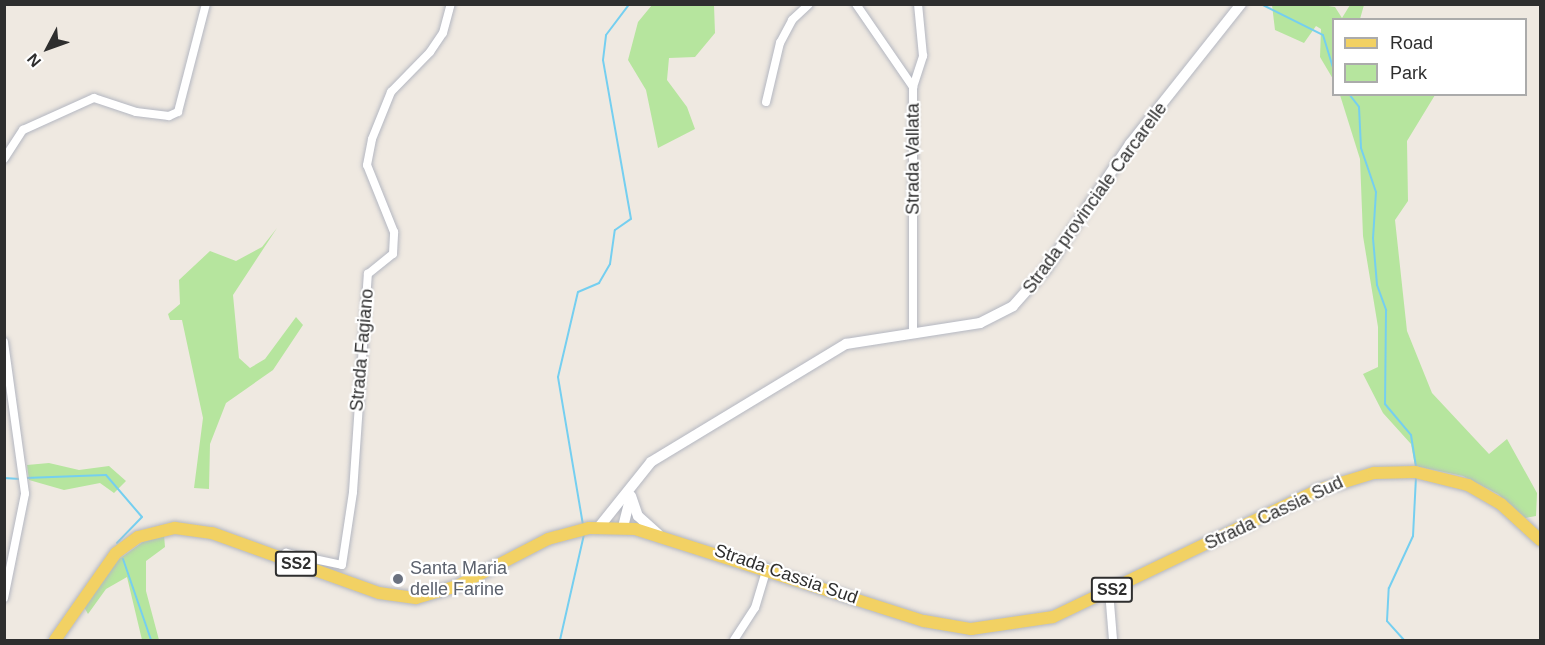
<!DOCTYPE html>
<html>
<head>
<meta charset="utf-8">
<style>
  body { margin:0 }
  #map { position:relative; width:1545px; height:645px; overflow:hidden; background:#efe9e1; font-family:Arial,sans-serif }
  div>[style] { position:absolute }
  .green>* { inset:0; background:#b6e59e }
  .stream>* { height:2px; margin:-1px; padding:0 1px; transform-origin:1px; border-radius:1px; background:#75cff0 }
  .roads { filter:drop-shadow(0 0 2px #b4b7c1) drop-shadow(0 0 2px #b4b7c1) }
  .minor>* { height:8px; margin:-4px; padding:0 4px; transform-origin:4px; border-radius:4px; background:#fff }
  .secondary>* { height:10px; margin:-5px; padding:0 5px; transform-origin:5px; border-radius:5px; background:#fff }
  .primary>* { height:12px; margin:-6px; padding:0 6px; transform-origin:6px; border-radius:6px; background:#f2d163 }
  .dots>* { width:16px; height:16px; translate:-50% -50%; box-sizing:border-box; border:3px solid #fff; border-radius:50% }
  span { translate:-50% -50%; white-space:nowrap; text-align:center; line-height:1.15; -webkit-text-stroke:4.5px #fff; paint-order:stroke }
  .shield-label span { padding:2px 4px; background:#fff; border:2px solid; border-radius:4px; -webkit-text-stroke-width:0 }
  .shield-label { font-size:16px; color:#2e2e2e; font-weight:700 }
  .street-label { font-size:18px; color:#2e2e2e }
  .worship-label { font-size:18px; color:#5b616d }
  .left { translate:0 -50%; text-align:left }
  .frame { position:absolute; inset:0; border:6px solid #2e2e2e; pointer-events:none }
  .legend { position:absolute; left:1332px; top:18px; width:195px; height:78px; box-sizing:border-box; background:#fff; border:2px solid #ababab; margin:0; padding:8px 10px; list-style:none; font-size:18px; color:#2e2e2e }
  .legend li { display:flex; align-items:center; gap:12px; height:30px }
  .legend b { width:30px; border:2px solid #ababab }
  .north { position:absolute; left:18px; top:18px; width:60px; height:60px; -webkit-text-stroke:4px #fff; paint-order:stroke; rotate:229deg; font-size:16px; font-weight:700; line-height:24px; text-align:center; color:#2e2e2e }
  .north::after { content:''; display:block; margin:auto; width:21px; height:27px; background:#2e2e2e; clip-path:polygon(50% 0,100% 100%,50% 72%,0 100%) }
</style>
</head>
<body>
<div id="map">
  <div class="green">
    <div style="clip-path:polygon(652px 5px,714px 5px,715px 33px,695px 57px,669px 58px,667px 80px,687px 107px,695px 129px,658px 148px,646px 90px,628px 60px,638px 22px)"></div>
    <div style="clip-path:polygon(1272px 5px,1322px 5px,1335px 7px,1342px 18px,1350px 5px,1364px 5px,1360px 19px,1334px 20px,1333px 79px,1320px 57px,1321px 29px,1316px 26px,1304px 43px,1275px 30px)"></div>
    <div style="clip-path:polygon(1340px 95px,1435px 95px,1407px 141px,1408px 201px,1395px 220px,1407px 331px,1432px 393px,1489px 454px,1507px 439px,1537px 493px,1536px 516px,1525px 518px,1498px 494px,1463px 476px,1415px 466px,1411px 444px,1383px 413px,1363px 374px,1378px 367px,1378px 327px,1363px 236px,1360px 159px)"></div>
    <div style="clip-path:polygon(277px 228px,233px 295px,239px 358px,250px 368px,265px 359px,296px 317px,303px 325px,273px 370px,226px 403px,210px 444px,209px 489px,194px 488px,203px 418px,182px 320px,170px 320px,168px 314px,180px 304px,179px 280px,210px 251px,236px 261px,262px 247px)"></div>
    <div style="clip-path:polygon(49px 463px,79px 470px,109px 466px,126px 481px,114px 493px,100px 483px,64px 490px,29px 480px,27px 465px)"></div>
    <div style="clip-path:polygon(164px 535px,165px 547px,146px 561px,146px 591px,159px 640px,142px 640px,127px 577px,106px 589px,88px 614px,84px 607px,118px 560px,147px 539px)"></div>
  </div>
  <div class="stream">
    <div style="left:1261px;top:4px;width:69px;rotate:26.6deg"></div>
    <div style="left:1323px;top:35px;width:39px;rotate:73deg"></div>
    <div style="left:1349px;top:94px;width:16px;rotate:52deg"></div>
    <div style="left:1359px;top:107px;width:41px;rotate:87.2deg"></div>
    <div style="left:1361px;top:148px;width:46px;rotate:71.2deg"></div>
    <div style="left:1376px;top:192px;width:46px;rotate:93.7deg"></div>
    <div style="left:1373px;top:238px;width:47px;rotate:85.1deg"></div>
    <div style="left:1377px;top:285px;width:27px;rotate:70deg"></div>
    <div style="left:1386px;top:310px;width:94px;rotate:90.6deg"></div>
    <div style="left:1385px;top:404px;width:40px;rotate:50deg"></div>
    <div style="left:1411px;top:435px;width:32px;rotate:81deg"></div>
    <div style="left:4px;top:478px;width:16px;rotate:4deg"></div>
    <div style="left:25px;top:478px;width:81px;rotate:-2.1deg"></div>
    <div style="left:106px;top:475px;width:55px;rotate:49.4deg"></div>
    <div style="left:142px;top:517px;width:36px;rotate:134deg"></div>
    <div style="left:583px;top:525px;width:150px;rotate:-99.6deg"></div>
    <div style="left:558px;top:377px;width:87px;rotate:-76.8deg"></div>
    <div style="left:578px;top:292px;width:23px;rotate:-23deg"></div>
    <div style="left:599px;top:283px;width:22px;rotate:-60deg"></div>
    <div style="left:610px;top:264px;width:34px;rotate:-82deg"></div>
    <div style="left:615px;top:230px;width:19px;rotate:-35deg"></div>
    <div style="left:631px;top:219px;width:161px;rotate:-100deg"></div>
    <div style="left:603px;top:60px;width:25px;rotate:-83deg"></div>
    <div style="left:606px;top:35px;width:39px;rotate:-53deg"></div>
    <div style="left:123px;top:559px;width:86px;rotate:70.9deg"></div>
    <div style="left:560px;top:640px;width:109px;rotate:-77.2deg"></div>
    <div style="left:1404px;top:640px;width:25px;rotate:-132deg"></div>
    <div style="left:1387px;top:621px;width:33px;rotate:-87deg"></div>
    <div style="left:1389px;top:588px;width:57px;rotate:-65.2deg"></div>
    <div style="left:1413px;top:536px;width:59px;rotate:-87.1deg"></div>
  </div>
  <div class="roads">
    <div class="minor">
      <div style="left:856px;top:4px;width:101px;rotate:55.5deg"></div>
      <div style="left:913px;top:87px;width:245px;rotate:90deg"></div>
      <div style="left:913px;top:87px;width:33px;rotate:-72deg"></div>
      <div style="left:923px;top:56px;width:52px;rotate:-95.5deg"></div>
      <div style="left:766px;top:102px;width:61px;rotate:-76.7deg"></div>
      <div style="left:780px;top:43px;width:26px;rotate:-62deg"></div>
      <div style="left:792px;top:20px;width:23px;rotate:-43deg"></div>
      <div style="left:4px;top:159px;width:35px;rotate:-57deg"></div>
      <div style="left:23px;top:130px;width:78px;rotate:-24.3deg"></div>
      <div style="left:94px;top:98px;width:44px;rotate:18.4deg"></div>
      <div style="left:136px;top:112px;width:33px;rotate:7deg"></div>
      <div style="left:169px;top:116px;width:10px;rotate:-24deg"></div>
      <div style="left:178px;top:112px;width:112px;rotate:-75.5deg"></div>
      <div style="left:4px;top:342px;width:153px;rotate:82.1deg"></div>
      <div style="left:25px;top:494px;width:106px;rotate:101.4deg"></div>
      <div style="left:280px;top:558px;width:8px;rotate:-40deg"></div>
      <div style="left:286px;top:553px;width:57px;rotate:12.1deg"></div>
      <div style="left:342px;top:565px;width:74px;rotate:-81.4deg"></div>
      <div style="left:353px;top:492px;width:219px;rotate:-86.1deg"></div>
      <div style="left:368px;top:274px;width:32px;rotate:-39deg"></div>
      <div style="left:393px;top:254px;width:22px;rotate:-87deg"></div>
      <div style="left:394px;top:232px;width:72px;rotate:-111.9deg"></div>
      <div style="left:367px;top:165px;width:26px;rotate:-79deg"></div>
      <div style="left:372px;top:139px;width:51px;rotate:-68deg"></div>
      <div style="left:391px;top:92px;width:56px;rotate:-45.7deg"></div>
      <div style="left:430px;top:52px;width:23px;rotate:-56deg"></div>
      <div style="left:443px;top:33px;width:30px;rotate:-75deg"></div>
      <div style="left:1109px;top:591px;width:49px;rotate:85.3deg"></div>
      <div style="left:734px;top:640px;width:38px;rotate:-57deg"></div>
      <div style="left:755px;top:608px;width:42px;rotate:-73.3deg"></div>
    </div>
    <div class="secondary">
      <div style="left:631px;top:496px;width:21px;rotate:71deg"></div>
      <div style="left:638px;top:516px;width:27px;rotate:42deg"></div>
      <div style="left:599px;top:527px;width:83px;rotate:-51.3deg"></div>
      <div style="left:651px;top:462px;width:228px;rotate:-31.2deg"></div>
      <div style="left:846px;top:344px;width:136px;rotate:-8.9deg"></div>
      <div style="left:980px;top:323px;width:37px;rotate:-27deg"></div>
      <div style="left:1013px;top:306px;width:50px;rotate:-48.3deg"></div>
      <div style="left:1046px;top:269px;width:151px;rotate:-56.1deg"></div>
      <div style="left:1130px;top:144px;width:179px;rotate:-51.6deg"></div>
      <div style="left:623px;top:527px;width:29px;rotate:-76deg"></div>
    </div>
    <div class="primary">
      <div style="left:55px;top:640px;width:106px;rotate:-55deg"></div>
      <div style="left:116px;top:553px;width:27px;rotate:-36deg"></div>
      <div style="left:138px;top:537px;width:38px;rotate:-14deg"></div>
      <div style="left:175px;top:528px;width:37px;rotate:8deg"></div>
      <div style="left:212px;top:533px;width:177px;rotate:19.8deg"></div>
      <div style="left:379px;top:593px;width:37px;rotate:8deg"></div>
      <div style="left:416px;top:598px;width:43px;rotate:-16.3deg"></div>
      <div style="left:457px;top:586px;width:102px;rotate:-27.3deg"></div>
      <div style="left:548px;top:539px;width:42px;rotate:-15deg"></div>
      <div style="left:589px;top:528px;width:46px;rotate:1.2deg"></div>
      <div style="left:635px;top:529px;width:303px;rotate:17.7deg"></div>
      <div style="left:924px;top:621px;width:48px;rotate:9.7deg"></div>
      <div style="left:971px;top:629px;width:83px;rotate:-8.3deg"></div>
      <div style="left:1053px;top:617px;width:294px;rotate:-25.6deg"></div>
      <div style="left:1318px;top:490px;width:59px;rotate:-16.9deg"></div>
      <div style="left:1374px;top:473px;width:41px;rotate:-1.4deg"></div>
      <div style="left:1415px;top:472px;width:55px;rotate:13.8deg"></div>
      <div style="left:1468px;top:485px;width:38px;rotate:30deg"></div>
      <div style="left:1501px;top:504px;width:53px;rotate:42.7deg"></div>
    </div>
  </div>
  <div class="dots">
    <div style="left:398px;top:579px;background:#6b7280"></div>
  </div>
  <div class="shield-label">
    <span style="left:296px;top:564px">SS2</span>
    <span style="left:1112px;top:590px">SS2</span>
  </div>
  <div class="street-label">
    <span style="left:913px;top:159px;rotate:-90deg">Strada Vallata</span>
    <span style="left:1095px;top:198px;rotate:-54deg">Strada provinciale Carcarelle</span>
    <span style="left:362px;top:350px;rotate:-85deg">Strada Fagiano</span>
    <span style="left:1274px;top:513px;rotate:-25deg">Strada Cassia Sud</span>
    <span style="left:786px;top:574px;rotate:19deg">Strada Cassia Sud</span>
  </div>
  <div class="worship-label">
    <span class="left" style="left:410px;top:579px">Santa Maria<br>delle Farine</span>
  </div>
  <div class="frame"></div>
  <ul class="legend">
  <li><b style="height:8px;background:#f2d163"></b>Road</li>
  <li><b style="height:16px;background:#b6e59e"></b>Park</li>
  </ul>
  <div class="north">N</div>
</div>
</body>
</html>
